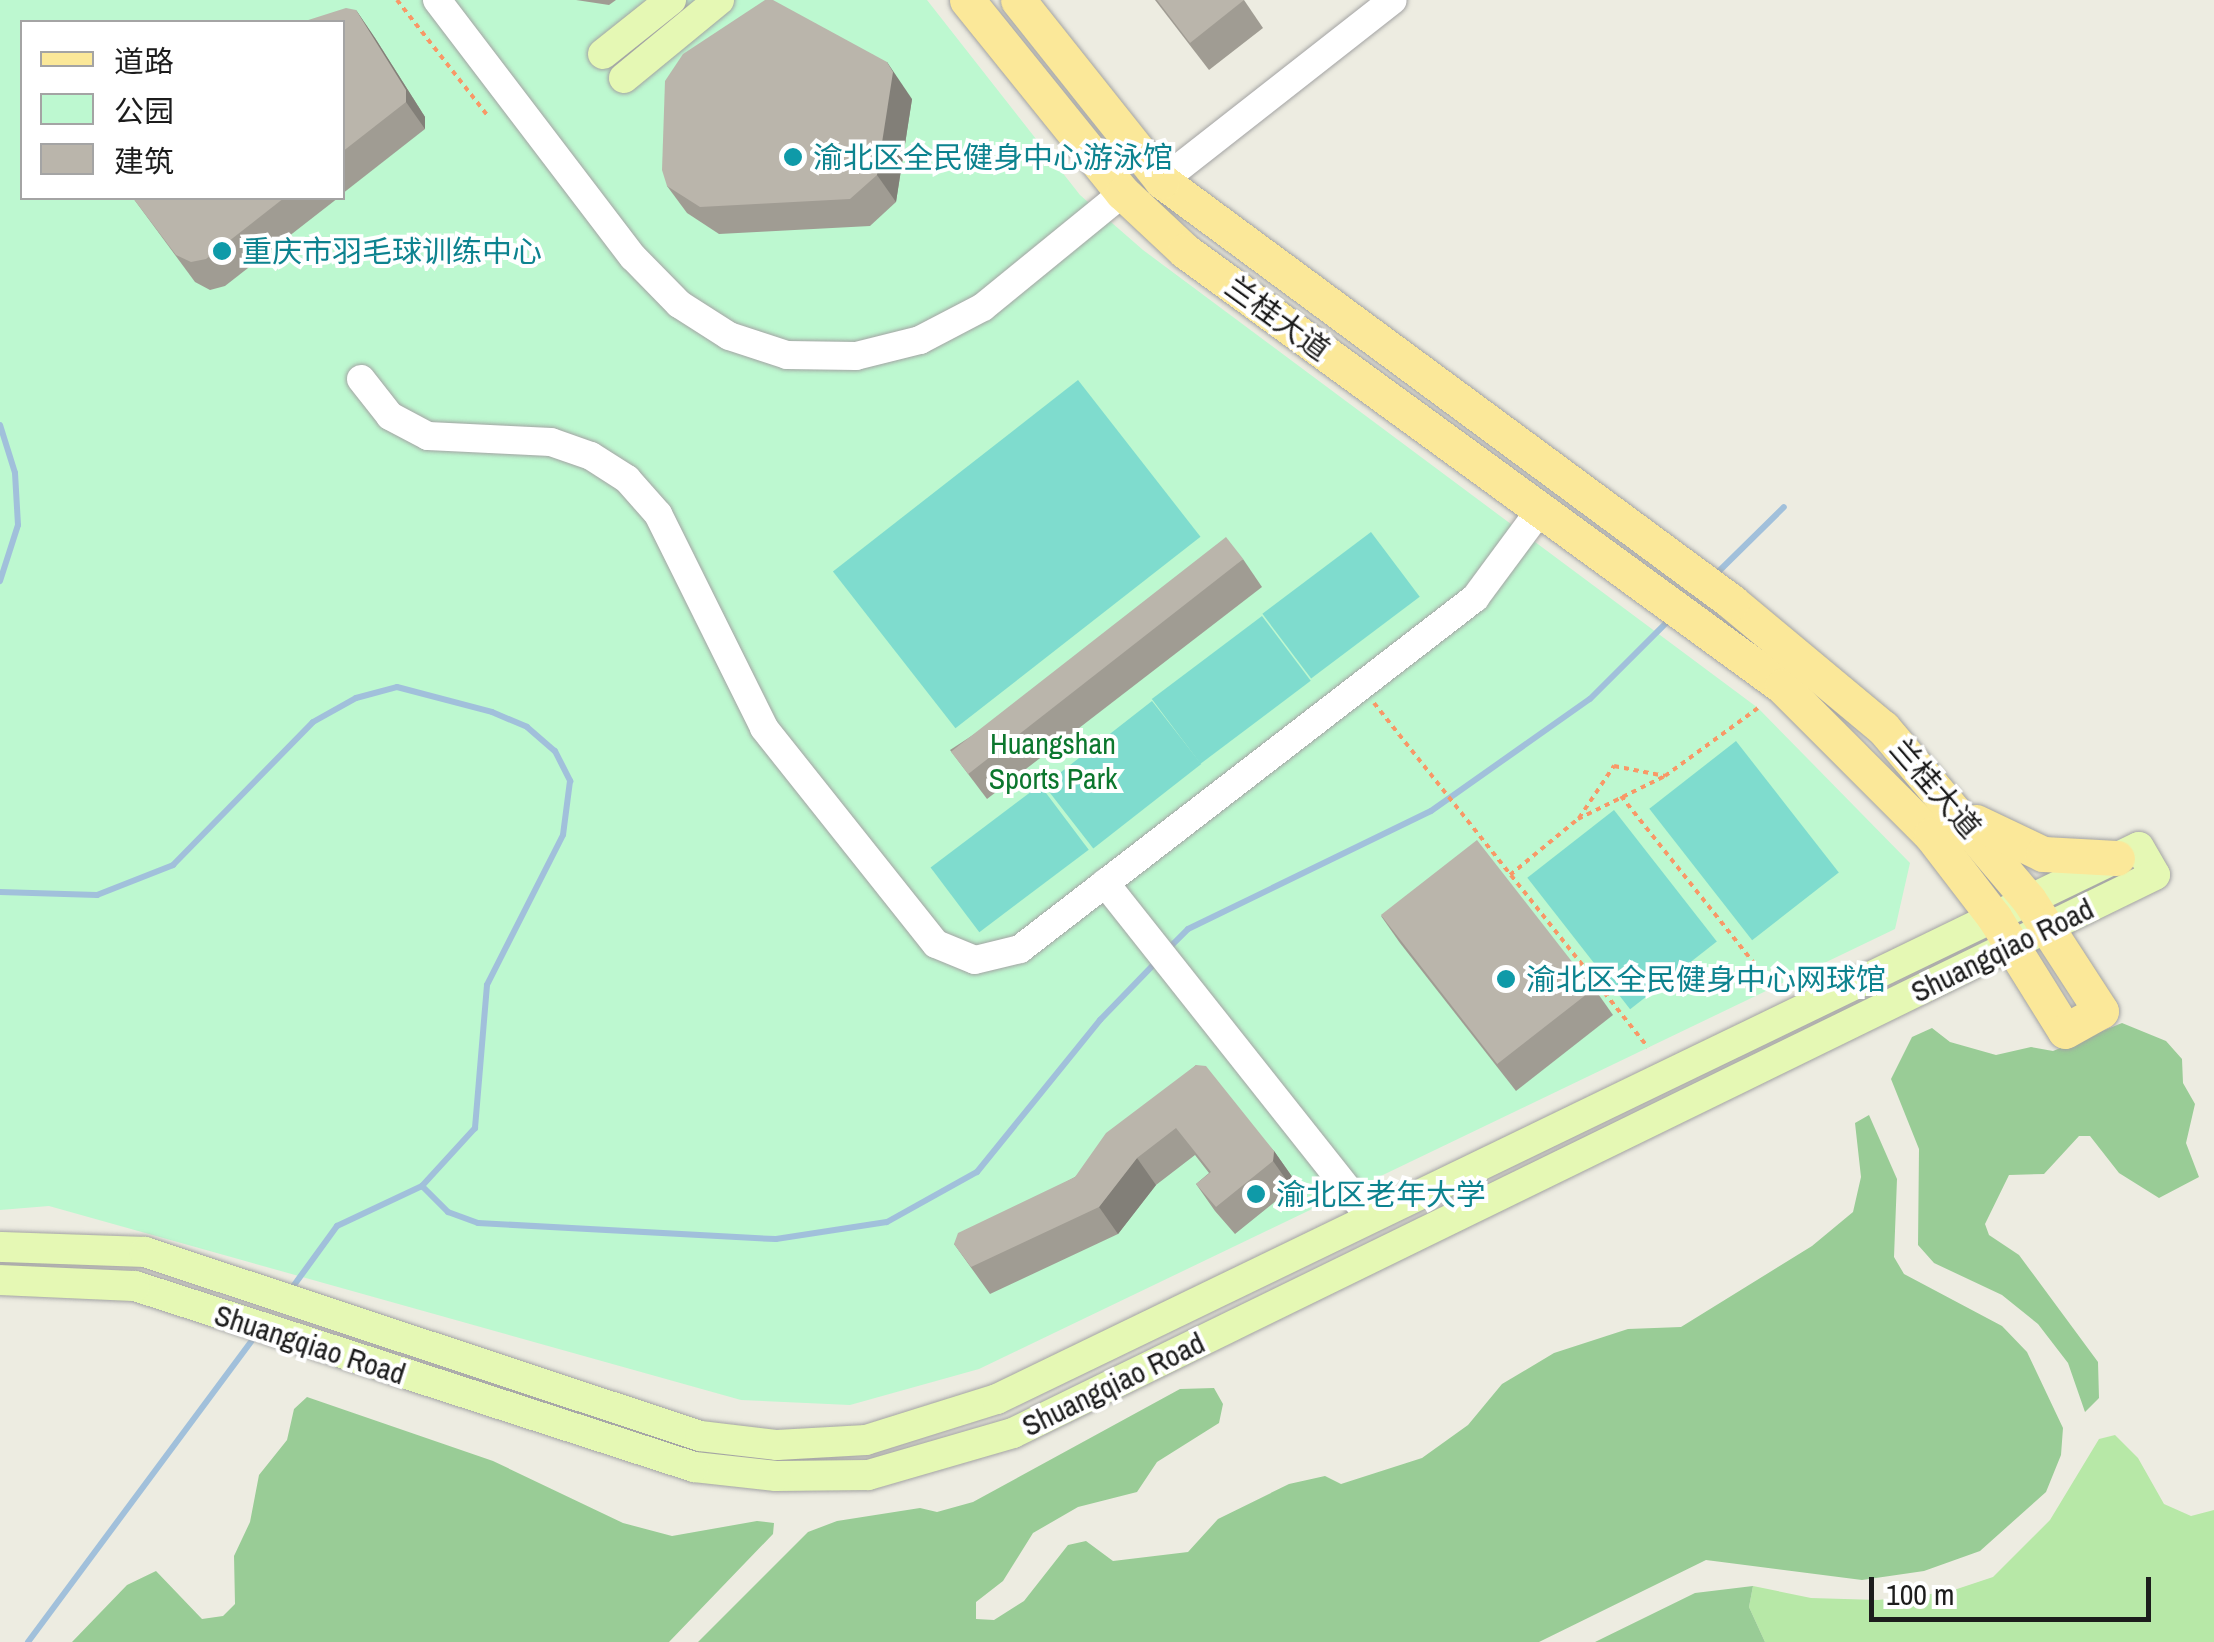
<!DOCTYPE html>
<html>
<head>
<meta charset="utf-8">
<style>
  body { margin:0 }
  #map { position:relative; width:2214px; height:1642px; overflow:hidden; background:#edece1; font-family:"Archivo Narrow","Noto Sans SC",sans-serif }
  div>[style] { position:absolute }
  .grass>* { inset:0; background:#b7e8a7 }
  .forest>* { inset:0; background:#99cc96 }
  .park>* { inset:0; background:#bdf8d0 }
  .pitch>* { inset:0; background:#7fdcce; transform-origin:0 0 }
  .stream>* { height:6px; margin:-3px; padding:0 3px; transform-origin:3px; border-radius:3px; background:#a1c0db }
  .path>* { height:4px; margin-top:-2px; transform-origin:0; background:repeating-linear-gradient(90deg,#f89867 0 5px,transparent 0 10px) }
  .roads { filter:drop-shadow(0 0 2px #a3a3a3) drop-shadow(0 0 2px #a3a3a3) }
  .tertiary>* { height:28px; margin:-14px; padding:0 14px; transform-origin:14px; border-radius:14px; background:#fff }
  .secondary>* { height:30px; margin:-15px; padding:0 15px; transform-origin:15px; border-radius:15px; background:#e5f8b4 }
  .primary>* { height:35px; margin:-17.5px; padding:0 17.5px; transform-origin:17.5px; border-radius:17.5px; background:#fbe899 }
  .wall>* { inset:0; background:#a09c93 }
  .shaded-wall>* { inset:0; background:#827f78 }
  .building>* { inset:0; background:#bab5ab; transform-origin:0 0 }
  .dots>* { width:28px; height:28px; translate:-50% -50%; box-sizing:border-box; border:5px solid #fff; border-radius:50% }
  span { translate:-50% -50%; white-space:nowrap; text-align:center; line-height:1.15; -webkit-text-stroke:8px #fff; paint-order:stroke }
  .culture-label { font-size:30px; color:#0d838f }
  .left { translate:0 -50%; text-align:left }
  .street-label { font-size:30px; color:#1c1c1c }
  .park-label { font-size:30px; color:#0c772e }
  .legend { position:absolute; left:20px; top:20px; width:325px; height:180px; box-sizing:border-box; background:#fff; border:2px solid #a4a4a4; margin:0; padding:12px 18px; list-style:none; font-size:30px; color:#1c1c1c }
  .legend li { display:flex; align-items:center; gap:20px; height:50px }
  .legend b { width:50px; border:2px solid #a4a4a4 }
  .scale { position:absolute; left:1869px; top:1577px; width:282px; height:45px; box-sizing:border-box; border:5px solid #1c1c1c; border-top:0; padding-left:12px; font-size:30px; line-height:35px; white-space:nowrap; color:#1c1c1c; -webkit-text-stroke:8px #fff; paint-order:stroke }
</style>
</head>
<body>
<div id="map">
  <div class="grass">
    <div style="clip-path:polygon(2115px 1435px,2138px 1458px,2164px 1504px,2191px 1516px,2214px 1510px,2214px 1642px,1765px 1642px,1749px 1607px,1753px 1586px,1811px 1598px,1878px 1600px,1948px 1592px,1993px 1577px,2050px 1520px,2099px 1439px)"></div>
  </div>
  <div class="forest">
    <div style="clip-path:polygon(2122px 1023px,2166px 1041px,2182px 1059px,2183px 1083px,2195px 1104px,2186px 1143px,2199px 1177px,2159px 1198px,2119px 1173px,2090px 1136px,2079px 1136px,2044px 1174px,2009px 1175px,1985px 1224px,1989px 1235px,2019px 1255px,2098px 1362px,2099px 1398px,2085px 1412px,2068px 1363px,2038px 1324px,2002px 1295px,1934px 1263px,1918px 1245px,1919px 1149px,1891px 1079px,1912px 1037px,1932px 1028px,1950px 1042px,1996px 1055px,2031px 1047px,2053px 1051px)"></div>
    <div style="clip-path:polygon(1869px 1115px,1897px 1179px,1894px 1257px,1904px 1274px,2002px 1326px,2027px 1352px,2063px 1428px,2061px 1455px,2046px 1492px,1980px 1551px,1924px 1571px,1862px 1580px,1706px 1560px,1539px 1642px,698px 1642px,808px 1532px,837px 1521px,920px 1508px,937px 1512px,973px 1502px,1180px 1389px,1214px 1388px,1223px 1404px,1219px 1423px,1157px 1462px,1137px 1492px,1078px 1507px,1033px 1533px,1003px 1581px,976px 1602px,976px 1619px,994px 1620px,1024px 1601px,1068px 1545px,1086px 1541px,1113px 1561px,1188px 1552px,1218px 1519px,1289px 1484px,1325px 1476px,1341px 1484px,1422px 1458px,1468px 1425px,1502px 1384px,1554px 1353px,1628px 1329px,1681px 1327px,1812px 1246px,1853px 1212px,1861px 1177px,1855px 1123px)"></div>
    <div style="clip-path:polygon(307px 1397px,493px 1461px,623px 1523px,672px 1536px,757px 1521px,774px 1523px,773px 1534px,669px 1642px,72px 1642px,127px 1585px,156px 1571px,202px 1619px,223px 1616px,235px 1604px,234px 1556px,250px 1522px,259px 1475px,287px 1440px,294px 1409px)"></div>
    <div style="clip-path:polygon(1753px 1586px,1749px 1607px,1765px 1642px,1595px 1642px,1695px 1593px)"></div>
  </div>
  <div class="park">
    <div style="clip-path:polygon(evenodd,0 0,927px 0,1080px 195px,1143px 250px,1758px 708px,1910px 863px,1895px 929px,979px 1369px,850px 1405px,741px 1400px,49px 1206px,0 1210px,0 0,22px 22px,342px 22px,342px 198px,22px 198px,22px 22px)"></div>
  </div>
  <div class="pitch">
    <div style="left:1078px;top:380px;width:199px;height:311px;rotate:52deg"></div>
    <div style="left:1371px;top:532px;width:81px;height:136px;rotate:53deg"></div>
    <div style="left:1262px;top:616px;width:81px;height:138px;rotate:53deg"></div>
    <div style="left:1152px;top:701px;width:80px;height:137px;rotate:52deg"></div>
    <div style="left:1736px;top:741px;width:167px;height:110px;rotate:52deg"></div>
    <div style="left:1040px;top:785px;width:81px;height:137px;rotate:53deg"></div>
    <div style="left:1614px;top:810px;width:167px;height:110px;rotate:52deg"></div>
  </div>
  <div class="stream">
    <div style="left:0;top:425px;width:50px;rotate:72.6deg"></div>
    <div style="left:15px;top:473px;width:52px;rotate:86.7deg"></div>
    <div style="left:18px;top:525px;width:59px;rotate:107.8deg"></div>
    <div style="left:1714px;top:576px;width:98px;rotate:-44.6deg"></div>
    <div style="left:0;top:892px;width:97px;rotate:1.8deg"></div>
    <div style="left:97px;top:895px;width:82px;rotate:-21.5deg"></div>
    <div style="left:173px;top:865px;width:200px;rotate:-45.6deg"></div>
    <div style="left:313px;top:722px;width:49px;rotate:-29.2deg"></div>
    <div style="left:356px;top:698px;width:42px;rotate:-15deg"></div>
    <div style="left:397px;top:687px;width:98px;rotate:14.7deg"></div>
    <div style="left:492px;top:712px;width:38px;rotate:23deg"></div>
    <div style="left:527px;top:727px;width:37px;rotate:41deg"></div>
    <div style="left:555px;top:751px;width:34px;rotate:63deg"></div>
    <div style="left:570px;top:781px;width:54px;rotate:97.4deg"></div>
    <div style="left:563px;top:835px;width:168px;rotate:116.9deg"></div>
    <div style="left:487px;top:985px;width:144px;rotate:94.8deg"></div>
    <div style="left:475px;top:1128px;width:79px;rotate:132.4deg"></div>
    <div style="left:422px;top:1186px;width:94px;rotate:154.8deg"></div>
    <div style="left:337px;top:1226px;width:82px;rotate:126deg"></div>
    <div style="left:1166px;top:951px;width:31px;rotate:-45deg"></div>
    <div style="left:1188px;top:929px;width:270px;rotate:-25.9deg"></div>
    <div style="left:1431px;top:811px;width:194px;rotate:-35.2deg"></div>
    <div style="left:1590px;top:699px;width:112px;rotate:-45deg"></div>
    <div style="left:422px;top:1186px;width:37px;rotate:45deg"></div>
    <div style="left:448px;top:1212px;width:32px;rotate:20deg"></div>
    <div style="left:478px;top:1223px;width:298px;rotate:3.1deg"></div>
    <div style="left:776px;top:1239px;width:112px;rotate:-8.7deg"></div>
    <div style="left:887px;top:1222px;width:103px;rotate:-29.1deg"></div>
    <div style="left:977px;top:1172px;width:196px;rotate:-51deg"></div>
    <div style="left:1100px;top:1020px;width:83px;rotate:-46deg"></div>
    <div style="left:28px;top:1642px;width:384px;rotate:-53.4deg"></div>
  </div>
  <div class="path">
    <div style="left:397px;top:0;width:147px;rotate:51.9deg"></div>
    <div style="left:1374px;top:703px;width:440px;rotate:51.5deg"></div>
    <div style="left:1621px;top:796px;width:244px;rotate:51.5deg"></div>
    <div style="left:1579px;top:818px;width:63px;rotate:-56.1deg"></div>
    <div style="left:1614px;top:766px;width:52px;rotate:11.1deg"></div>
    <div style="left:1510px;top:875px;width:88px;rotate:-39.5deg"></div>
    <div style="left:1578px;top:819px;width:97px;rotate:-26.3deg"></div>
    <div style="left:1665px;top:776px;width:115px;rotate:-36.2deg"></div>
  </div>
  <div class="roads">
    <div class="tertiary">
      <div style="left:437px;top:0;width:323px;rotate:52.7deg"></div>
      <div style="left:633px;top:257px;width:66px;rotate:45.6deg"></div>
      <div style="left:679px;top:304px;width:59px;rotate:32.6deg"></div>
      <div style="left:729px;top:336px;width:61px;rotate:18.1deg"></div>
      <div style="left:787px;top:355px;width:69px;rotate:0.8deg"></div>
      <div style="left:856px;top:356px;width:66px;rotate:-14deg"></div>
      <div style="left:920px;top:340px;width:71px;rotate:-27.6deg"></div>
      <div style="left:983px;top:307px;width:181px;rotate:-39.2deg"></div>
      <div style="left:1162px;top:181px;width:293px;rotate:-38.1deg"></div>
      <div style="left:361px;top:379px;width:47px;rotate:51.9deg"></div>
      <div style="left:390px;top:416px;width:43px;rotate:27.8deg"></div>
      <div style="left:428px;top:436px;width:123px;rotate:2.8deg"></div>
      <div style="left:551px;top:442px;width:42px;rotate:19.3deg"></div>
      <div style="left:591px;top:456px;width:43px;rotate:32.6deg"></div>
      <div style="left:627px;top:479px;width:47px;rotate:48.5deg"></div>
      <div style="left:658px;top:514px;width:239px;rotate:63.6deg"></div>
      <div style="left:764px;top:728px;width:276px;rotate:51.5deg"></div>
      <div style="left:936px;top:944px;width:42px;rotate:22.3deg"></div>
      <div style="left:975px;top:960px;width:46px;rotate:-13.7deg"></div>
      <div style="left:1020px;top:949px;width:575px;rotate:-37.65deg"></div>
      <div style="left:1475px;top:598px;width:109px;rotate:-53.5deg"></div>
      <div style="left:1105px;top:883px;width:424px;rotate:51.6deg"></div>
    </div>
    <div class="secondary">
      <div style="left:603px;top:54px;width:87px;rotate:-38.5deg"></div>
      <div style="left:624px;top:78px;width:123px;rotate:-39.4deg"></div>
      <div style="left:0;top:1247px;width:145px;rotate:2deg"></div>
      <div style="left:145px;top:1252px;width:585px;rotate:18.34deg"></div>
      <div style="left:700px;top:1436px;width:78px;rotate:6.7deg"></div>
      <div style="left:777px;top:1445px;width:89px;rotate:-3.2deg"></div>
      <div style="left:866px;top:1440px;width:137px;rotate:-17.4deg"></div>
      <div style="left:997px;top:1399px;width:1268px;rotate:-25.8deg"></div>
      <div style="left:2139px;top:847px;width:32px;rotate:60deg"></div>
      <div style="left:2155px;top:875px;width:1271px;rotate:153.96deg"></div>
      <div style="left:1013px;top:1433px;width:151px;rotate:163.8deg"></div>
      <div style="left:868px;top:1475px;width:92px;rotate:179.4deg"></div>
      <div style="left:776px;top:1476px;width:82px;rotate:-173.7deg"></div>
      <div style="left:694px;top:1467px;width:588px;rotate:-162.06deg"></div>
      <div style="left:135px;top:1286px;width:135px;rotate:-177.5deg"></div>
    </div>
    <div class="primary">
      <div style="left:967px;top:0;width:248px;rotate:51.1deg"></div>
      <div style="left:1123px;top:193px;width:85px;rotate:43.1deg"></div>
      <div style="left:1185px;top:251px;width:739px;rotate:36.08deg"></div>
      <div style="left:1782px;top:686px;width:211px;rotate:45deg"></div>
      <div style="left:1931px;top:835px;width:103px;rotate:52.5deg"></div>
      <div style="left:1994px;top:917px;width:134px;rotate:58.1deg"></div>
      <div style="left:2065px;top:1031px;width:41px;rotate:-29.1deg"></div>
      <div style="left:2101px;top:1011px;width:132px;rotate:-123deg"></div>
      <div style="left:2029px;top:900px;width:226px;rotate:-130.3deg"></div>
      <div style="left:1883px;top:728px;width:197px;rotate:-140.2deg"></div>
      <div style="left:1732px;top:602px;width:709px;rotate:-143.55deg"></div>
      <div style="left:1162px;top:181px;width:231px;rotate:-128.5deg"></div>
      <div style="left:1976px;top:822px;width:74px;rotate:25.5deg"></div>
      <div style="left:2043px;top:854px;width:74px;rotate:3.1deg"></div>
    </div>
  </div>
  <div class="wall">
    <div style="clip-path:polygon(576px 0,616px 0,609px 5px)"></div>
    <div style="clip-path:polygon(1155px 0,1244px 0,1263px 28px,1209px 70px)"></div>
    <div style="clip-path:polygon(356px 10px,375px 38px,425px 117px,425px 129px,342px 194px,342px 22px)"></div>
    <div style="clip-path:polygon(912px 99px,896px 202px,870px 226px,719px 234px,687px 213px,667px 186px)"></div>
    <div style="clip-path:polygon(133px 198px,338px 198px,225px 286px,210px 290px,195px 282px)"></div>
    <div style="clip-path:polygon(1243px 559px,1262px 587px,987px 799px,950px 750px)"></div>
    <div style="clip-path:polygon(1381px 916px,1594px 988px,1613px 1015px,1516px 1091px,1400px 943px)"></div>
    <div style="clip-path:polygon(1196px 1065px,1274px 1151px,1293px 1178px,1292px 1188px,1235px 1234px,1215px 1211px,1196px 1184px,1209px 1173px,1195px 1155px,1156px 1185px,1118px 1234px,990px 1294px,954px 1244px,1075px 1177px)"></div>
  </div>
  <div class="shaded-wall">
    <div style="clip-path:polygon(356px 10px,375px 38px,425px 117px,425px 129px,406px 102px)"></div>
    <div style="clip-path:polygon(887px 62px,912px 99px,896px 202px,877px 175px)"></div>
    <div style="clip-path:polygon(1274px 1151px,1293px 1178px,1292px 1188px,1273px 1161px)"></div>
    <div style="clip-path:polygon(1137px 1158px,1156px 1185px,1118px 1234px,1099px 1207px)"></div>
  </div>
  <div class="building">
    <div style="clip-path:polygon(765px 0,773px 0,887px 62px,893px 72px,877px 175px,850px 199px,700px 207px,667px 186px,662px 170px,665px 81px,683px 54px)"></div>
    <div style="clip-path:polygon(1157px 0,1244px 0,1190px 43px)"></div>
    <div style="clip-path:polygon(346px 8px,356px 10px,406px 90px,406px 102px,342px 152px,342px 22px,302px 22px)"></div>
    <div style="clip-path:polygon(133px 198px,284px 198px,206px 259px,191px 262px,176px 255px)"></div>
    <div style="left:1226px;top:537px;width:28px;height:349px;rotate:52deg"></div>
    <div style="left:1477px;top:840px;width:189px;height:122px;rotate:52deg"></div>
    <div style="clip-path:polygon(1196px 1065px,1206px 1066px,1274px 1151px,1273px 1161px,1216px 1207px,1196px 1184px,1211px 1172px,1176px 1128px,1137px 1158px,1099px 1207px,971px 1267px,954px 1244px,958px 1233px,1075px 1177px,1106px 1133px)"></div>
  </div>
  <div class="dots">
    <div style="left:793px;top:157px;background:#0f9aa8"></div>
    <div style="left:222px;top:251px;background:#0f9aa8"></div>
    <div style="left:1506px;top:979px;background:#0f9aa8"></div>
    <div style="left:1256px;top:1194px;background:#0f9aa8"></div>
  </div>
  <div class="culture-label">
    <span class="left" style="left:813px;top:157px">渝北区全民健身中心游泳馆</span>
    <span class="left" style="left:242px;top:251px">重庆市羽毛球训练中心</span>
    <span class="left" style="left:1526px;top:979px">渝北区全民健身中心网球馆</span>
    <span class="left" style="left:1276px;top:1194px">渝北区老年大学</span>
  </div>
  <div class="street-label">
    <span style="left:1278px;top:318px;rotate:36deg">兰桂大道</span>
    <span style="left:1936px;top:788px;rotate:49deg">兰桂大道</span>
    <span style="left:2002px;top:950px;rotate:-26deg">Shuangqiao Road</span>
    <span style="left:310px;top:1344px;rotate:18deg">Shuangqiao Road</span>
    <span style="left:1113px;top:1384px;rotate:-26deg">Shuangqiao Road</span>
  </div>
  <div class="park-label">
    <span style="left:1053px;top:760px">Huangshan<br>Sports Park</span>
  </div>
  <ul class="legend">
  <li><b style="height:12px;background:#fbe899"></b>道路</li>
  <li><b style="height:28px;background:#bdf8d0"></b>公园</li>
  <li><b style="height:28px;background:#bab5ab"></b>建筑</li>
  </ul>
  <div class="scale">100 m</div>
</div>
</body>
</html>
